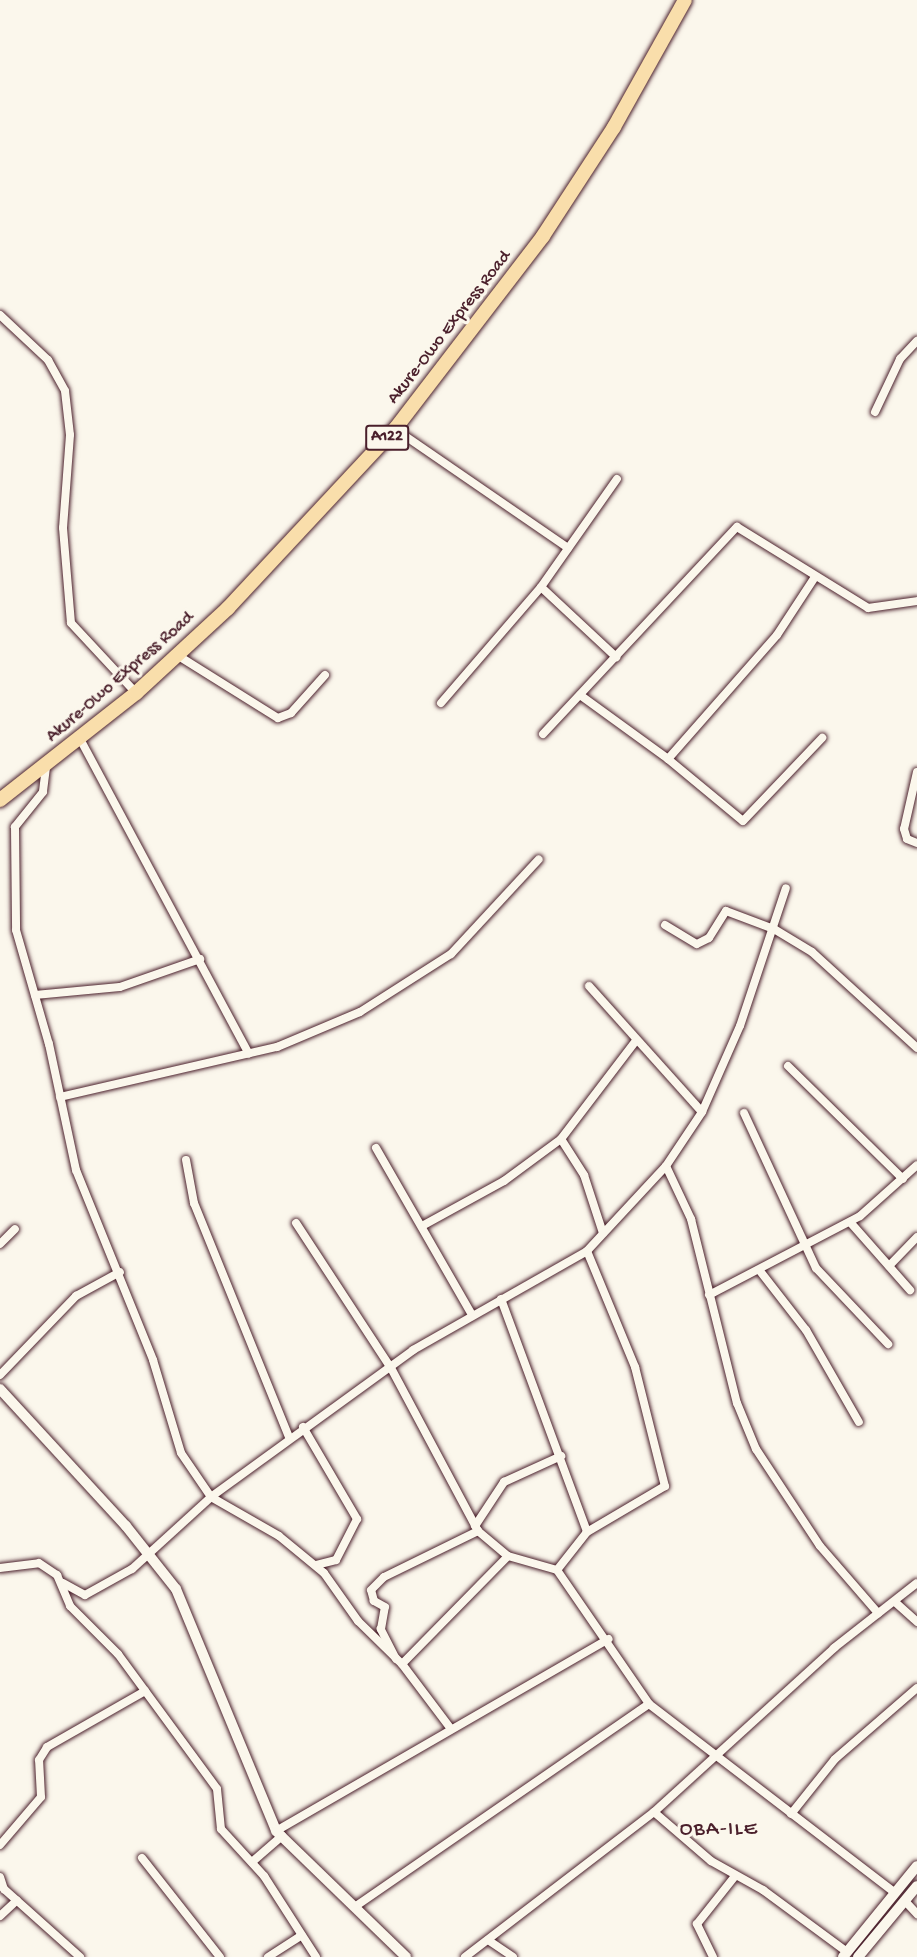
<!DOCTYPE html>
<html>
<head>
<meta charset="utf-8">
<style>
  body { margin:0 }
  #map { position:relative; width:917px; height:1957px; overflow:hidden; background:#fbf7ec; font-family:"Gochi Hand",sans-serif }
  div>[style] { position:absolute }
  .roads { filter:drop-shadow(0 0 2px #4a1f2b) drop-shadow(0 0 2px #4a1f2b) }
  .minor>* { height:8px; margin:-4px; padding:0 4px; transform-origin:4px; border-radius:4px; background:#fbf7ec }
  .tertiary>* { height:10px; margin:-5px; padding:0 5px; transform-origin:5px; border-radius:5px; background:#fbf7ec }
  .secondary>* { height:10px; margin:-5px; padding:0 5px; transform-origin:5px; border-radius:5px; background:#fbf7ec }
  .trunk>* { height:14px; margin:-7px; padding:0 7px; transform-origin:7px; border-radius:7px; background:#f9deab }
  span { translate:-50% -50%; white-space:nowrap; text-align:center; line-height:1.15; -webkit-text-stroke:6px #fbf7ec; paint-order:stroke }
  .shield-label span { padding:2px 4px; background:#fbf7ec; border:2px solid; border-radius:4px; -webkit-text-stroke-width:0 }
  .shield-label { font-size:16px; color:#4a1f2b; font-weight:700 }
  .street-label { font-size:18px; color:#4a1f2b }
  .quarter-label { font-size:21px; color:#4a1f2b; letter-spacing:1.5px }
</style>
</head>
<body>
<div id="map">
  <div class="roads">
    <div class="minor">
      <div style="left:0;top:315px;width:66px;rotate:43.2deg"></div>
      <div style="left:48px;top:360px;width:35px;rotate:61deg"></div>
      <div style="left:65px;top:391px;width:44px;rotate:83.5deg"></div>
      <div style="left:70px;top:435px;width:93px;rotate:94.3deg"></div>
      <div style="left:63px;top:528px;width:95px;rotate:85.2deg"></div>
      <div style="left:71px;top:623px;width:96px;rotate:47.1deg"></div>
      <div style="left:875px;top:412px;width:59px;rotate:-64.7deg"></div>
      <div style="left:900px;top:359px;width:25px;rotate:-47deg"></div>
      <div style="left:395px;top:429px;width:210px;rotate:34.5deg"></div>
      <div style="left:541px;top:587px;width:103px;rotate:43deg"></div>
      <div style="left:177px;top:655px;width:119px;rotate:32deg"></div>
      <div style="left:278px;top:718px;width:14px;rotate:-21deg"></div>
      <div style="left:291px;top:713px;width:51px;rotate:-48.2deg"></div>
      <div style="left:580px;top:695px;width:109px;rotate:36deg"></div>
      <div style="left:668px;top:759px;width:165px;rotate:-48.7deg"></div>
      <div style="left:777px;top:635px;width:69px;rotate:-56.8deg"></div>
      <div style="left:441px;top:703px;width:153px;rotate:-49.2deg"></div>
      <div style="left:541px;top:587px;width:132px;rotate:-54.9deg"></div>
      <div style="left:543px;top:734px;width:284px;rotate:-46.9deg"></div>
      <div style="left:737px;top:527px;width:154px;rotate:31.7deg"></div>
      <div style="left:868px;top:608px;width:49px;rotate:-8.1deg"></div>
      <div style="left:80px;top:739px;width:357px;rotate:61.8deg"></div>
      <div style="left:668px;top:759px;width:97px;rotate:39.6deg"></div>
      <div style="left:743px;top:821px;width:115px;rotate:-46.4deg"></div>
      <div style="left:46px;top:767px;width:25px;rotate:97deg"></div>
      <div style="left:43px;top:792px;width:45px;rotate:128.7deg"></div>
      <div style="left:15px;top:827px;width:103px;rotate:89.4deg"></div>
      <div style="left:16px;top:930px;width:119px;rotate:73.9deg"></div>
      <div style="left:49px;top:1044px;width:129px;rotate:77.9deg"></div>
      <div style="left:76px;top:1170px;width:205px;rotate:67.9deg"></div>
      <div style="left:153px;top:1360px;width:97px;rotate:73.2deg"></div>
      <div style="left:181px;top:1453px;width:53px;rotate:55.7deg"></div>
      <div style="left:211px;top:1497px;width:78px;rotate:29.8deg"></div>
      <div style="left:279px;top:1536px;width:58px;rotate:39.4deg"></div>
      <div style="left:324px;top:1573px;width:59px;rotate:54.7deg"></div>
      <div style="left:358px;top:1621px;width:62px;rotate:44.3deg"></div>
      <div style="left:402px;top:1664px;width:81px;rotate:53deg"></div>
      <div style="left:917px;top:772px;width:58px;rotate:102.8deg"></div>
      <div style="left:904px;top:829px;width:10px;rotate:73deg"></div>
      <div style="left:907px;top:839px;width:11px;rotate:22deg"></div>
      <div style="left:665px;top:925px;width:37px;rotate:31deg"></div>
      <div style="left:697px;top:944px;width:13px;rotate:-27deg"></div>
      <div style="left:709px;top:938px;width:32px;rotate:-58deg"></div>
      <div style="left:726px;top:911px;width:51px;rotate:20.6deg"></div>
      <div style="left:774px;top:929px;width:44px;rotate:31.2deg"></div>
      <div style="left:812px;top:952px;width:142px;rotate:42.4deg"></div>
      <div style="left:589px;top:986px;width:169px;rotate:48.1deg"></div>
      <div style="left:35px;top:995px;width:85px;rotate:-5.4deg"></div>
      <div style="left:120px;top:987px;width:85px;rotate:-19.3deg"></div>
      <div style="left:788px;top:1066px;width:161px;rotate:44.5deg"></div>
      <div style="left:60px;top:1097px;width:223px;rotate:-13deg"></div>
      <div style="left:277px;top:1047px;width:90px;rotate:-22.9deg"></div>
      <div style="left:360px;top:1012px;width:108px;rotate:-32.5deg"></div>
      <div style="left:451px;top:954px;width:129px;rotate:-47.2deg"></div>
      <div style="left:744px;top:1113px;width:171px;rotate:65.1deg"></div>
      <div style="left:816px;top:1268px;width:105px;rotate:46.5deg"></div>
      <div style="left:561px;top:1139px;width:43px;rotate:57.4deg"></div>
      <div style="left:584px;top:1175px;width:61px;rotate:71.9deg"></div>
      <div style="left:376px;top:1148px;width:193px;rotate:60.1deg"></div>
      <div style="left:186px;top:1160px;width:44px;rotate:79.5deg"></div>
      <div style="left:194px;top:1203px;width:253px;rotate:67.9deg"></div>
      <div style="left:666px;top:1166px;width:59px;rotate:64.7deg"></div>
      <div style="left:691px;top:1219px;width:190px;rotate:76deg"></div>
      <div style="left:737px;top:1403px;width:50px;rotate:67.6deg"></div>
      <div style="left:756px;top:1449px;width:116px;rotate:56.6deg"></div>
      <div style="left:820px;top:1546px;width:89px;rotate:49.1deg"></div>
      <div style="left:850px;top:1222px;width:91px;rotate:48.6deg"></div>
      <div style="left:296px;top:1223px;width:173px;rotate:56.8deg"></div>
      <div style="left:391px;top:1368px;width:185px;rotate:61.9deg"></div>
      <div style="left:478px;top:1531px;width:39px;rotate:40deg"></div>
      <div style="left:508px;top:1556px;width:51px;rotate:15.9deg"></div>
      <div style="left:422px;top:1226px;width:94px;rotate:-28.8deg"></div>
      <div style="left:504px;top:1181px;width:71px;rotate:-36.4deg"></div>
      <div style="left:561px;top:1139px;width:122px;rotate:-52.7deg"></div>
      <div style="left:0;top:1244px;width:21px;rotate:-45deg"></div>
      <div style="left:587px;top:1251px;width:126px;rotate:67.5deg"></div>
      <div style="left:635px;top:1367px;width:123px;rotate:75.9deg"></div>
      <div style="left:665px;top:1486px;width:91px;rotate:149.5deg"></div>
      <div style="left:587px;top:1532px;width:48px;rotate:128.3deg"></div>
      <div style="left:557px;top:1570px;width:163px;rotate:55.5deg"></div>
      <div style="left:649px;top:1704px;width:310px;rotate:37.5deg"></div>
      <div style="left:889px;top:1266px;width:40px;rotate:-46deg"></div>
      <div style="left:760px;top:1271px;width:75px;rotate:52.1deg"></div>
      <div style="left:806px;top:1330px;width:106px;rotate:60.1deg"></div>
      <div style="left:709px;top:1295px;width:170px;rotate:-27.6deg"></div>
      <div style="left:860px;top:1216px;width:76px;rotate:-41.8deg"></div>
      <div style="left:501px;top:1299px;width:248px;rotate:69.7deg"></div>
      <div style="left:0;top:1375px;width:110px;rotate:-46.1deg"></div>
      <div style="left:76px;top:1296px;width:50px;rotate:-28.6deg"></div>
      <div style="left:303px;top:1427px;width:107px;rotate:59.6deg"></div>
      <div style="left:357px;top:1519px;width:46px;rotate:117.1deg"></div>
      <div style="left:336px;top:1560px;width:21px;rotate:166deg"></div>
      <div style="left:475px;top:1526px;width:53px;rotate:-56.6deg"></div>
      <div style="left:504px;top:1482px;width:63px;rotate:-24.5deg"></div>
      <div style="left:0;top:1568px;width:39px;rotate:-7deg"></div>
      <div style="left:39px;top:1563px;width:22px;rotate:34deg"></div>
      <div style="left:57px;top:1575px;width:34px;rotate:67deg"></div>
      <div style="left:70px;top:1606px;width:68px;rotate:45deg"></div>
      <div style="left:118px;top:1654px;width:167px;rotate:53.7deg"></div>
      <div style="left:217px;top:1789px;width:40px;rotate:84.3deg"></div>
      <div style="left:221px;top:1829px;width:64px;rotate:47.5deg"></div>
      <div style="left:264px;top:1876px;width:96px;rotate:57.3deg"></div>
      <div style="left:63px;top:1583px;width:25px;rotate:29deg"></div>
      <div style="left:85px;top:1595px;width:54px;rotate:-29deg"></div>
      <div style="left:132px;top:1569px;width:107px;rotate:-42.3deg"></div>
      <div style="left:211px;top:1497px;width:250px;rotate:-36deg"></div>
      <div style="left:413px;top:1350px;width:200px;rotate:-29.6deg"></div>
      <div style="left:587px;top:1251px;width:116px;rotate:-47.1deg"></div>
      <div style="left:666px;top:1166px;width:65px;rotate:-56.3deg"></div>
      <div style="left:702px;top:1112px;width:94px;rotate:-66.2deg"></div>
      <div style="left:740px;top:1026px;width:145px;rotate:-71.6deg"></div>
      <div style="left:895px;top:1602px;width:30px;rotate:42deg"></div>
      <div style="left:396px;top:1659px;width:34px;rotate:-117deg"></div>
      <div style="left:381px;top:1629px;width:22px;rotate:-80deg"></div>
      <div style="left:385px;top:1607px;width:13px;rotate:-151deg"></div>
      <div style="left:374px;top:1601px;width:11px;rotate:-105deg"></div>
      <div style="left:371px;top:1590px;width:18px;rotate:-45deg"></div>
      <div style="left:384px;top:1577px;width:105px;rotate:-26.1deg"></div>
      <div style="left:402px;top:1664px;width:151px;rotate:-45.5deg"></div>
      <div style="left:654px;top:1812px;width:75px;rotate:40.7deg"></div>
      <div style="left:711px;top:1861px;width:60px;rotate:29.1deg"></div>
      <div style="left:763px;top:1890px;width:104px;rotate:36.4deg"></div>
      <div style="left:791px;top:1814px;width:70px;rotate:-51.3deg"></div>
      <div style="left:835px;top:1759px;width:108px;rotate:-40.9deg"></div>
      <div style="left:276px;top:1831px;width:384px;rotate:-30deg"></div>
      <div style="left:0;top:1845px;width:63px;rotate:-49.5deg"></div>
      <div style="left:41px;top:1797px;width:37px;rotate:-93deg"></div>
      <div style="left:39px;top:1760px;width:15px;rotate:-58deg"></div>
      <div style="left:47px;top:1747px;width:113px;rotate:-29.7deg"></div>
      <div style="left:142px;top:1858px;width:126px;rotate:51.8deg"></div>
      <div style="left:252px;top:1862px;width:40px;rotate:-41deg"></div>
      <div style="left:0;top:1877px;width:13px;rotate:72deg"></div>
      <div style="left:4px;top:1889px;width:102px;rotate:41.8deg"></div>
      <div style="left:905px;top:1901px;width:18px;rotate:47deg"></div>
      <div style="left:356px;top:1906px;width:356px;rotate:-34.6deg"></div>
      <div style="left:0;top:1916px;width:23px;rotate:-43deg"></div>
      <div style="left:488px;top:1940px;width:30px;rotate:34deg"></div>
      <div style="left:268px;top:1957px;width:40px;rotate:-32.9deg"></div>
      <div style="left:465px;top:1957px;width:238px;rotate:-37.5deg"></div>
      <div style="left:654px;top:1812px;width:244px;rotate:-42.3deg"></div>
      <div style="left:834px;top:1648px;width:105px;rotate:-38.1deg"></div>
      <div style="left:713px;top:1957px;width:37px;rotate:-116deg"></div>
      <div style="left:697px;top:1924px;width:61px;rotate:-51.6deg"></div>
    </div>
    <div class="tertiary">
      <div style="left:0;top:1389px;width:186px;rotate:47.4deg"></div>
      <div style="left:126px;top:1526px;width:80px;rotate:51.6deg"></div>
      <div style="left:176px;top:1589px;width:262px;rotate:67.5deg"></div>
      <div style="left:276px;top:1831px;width:181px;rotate:44.1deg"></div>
    </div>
    <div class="secondary">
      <div style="left:843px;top:1957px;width:117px;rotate:-50.9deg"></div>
      <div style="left:858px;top:1957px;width:92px;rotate:-50.3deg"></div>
    </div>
    <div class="trunk">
      <div style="left:0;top:800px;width:173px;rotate:-38.2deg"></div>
      <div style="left:136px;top:693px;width:125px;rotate:-42.7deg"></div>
      <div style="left:228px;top:608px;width:245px;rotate:-47deg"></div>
      <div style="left:395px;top:429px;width:243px;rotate:-52.5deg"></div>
      <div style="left:543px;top:236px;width:130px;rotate:-56.9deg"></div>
      <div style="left:614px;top:127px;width:145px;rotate:-60.8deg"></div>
    </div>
  </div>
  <div class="shield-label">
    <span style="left:387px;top:438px">A122</span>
  </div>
  <div class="street-label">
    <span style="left:450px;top:328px;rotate:-52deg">Akure-Owo Express Road</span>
    <span style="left:121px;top:678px;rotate:-41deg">Akure-Owo Express Road</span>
  </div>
  <div class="quarter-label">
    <span style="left:719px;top:1831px">OBA-ILE</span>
  </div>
</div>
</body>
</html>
